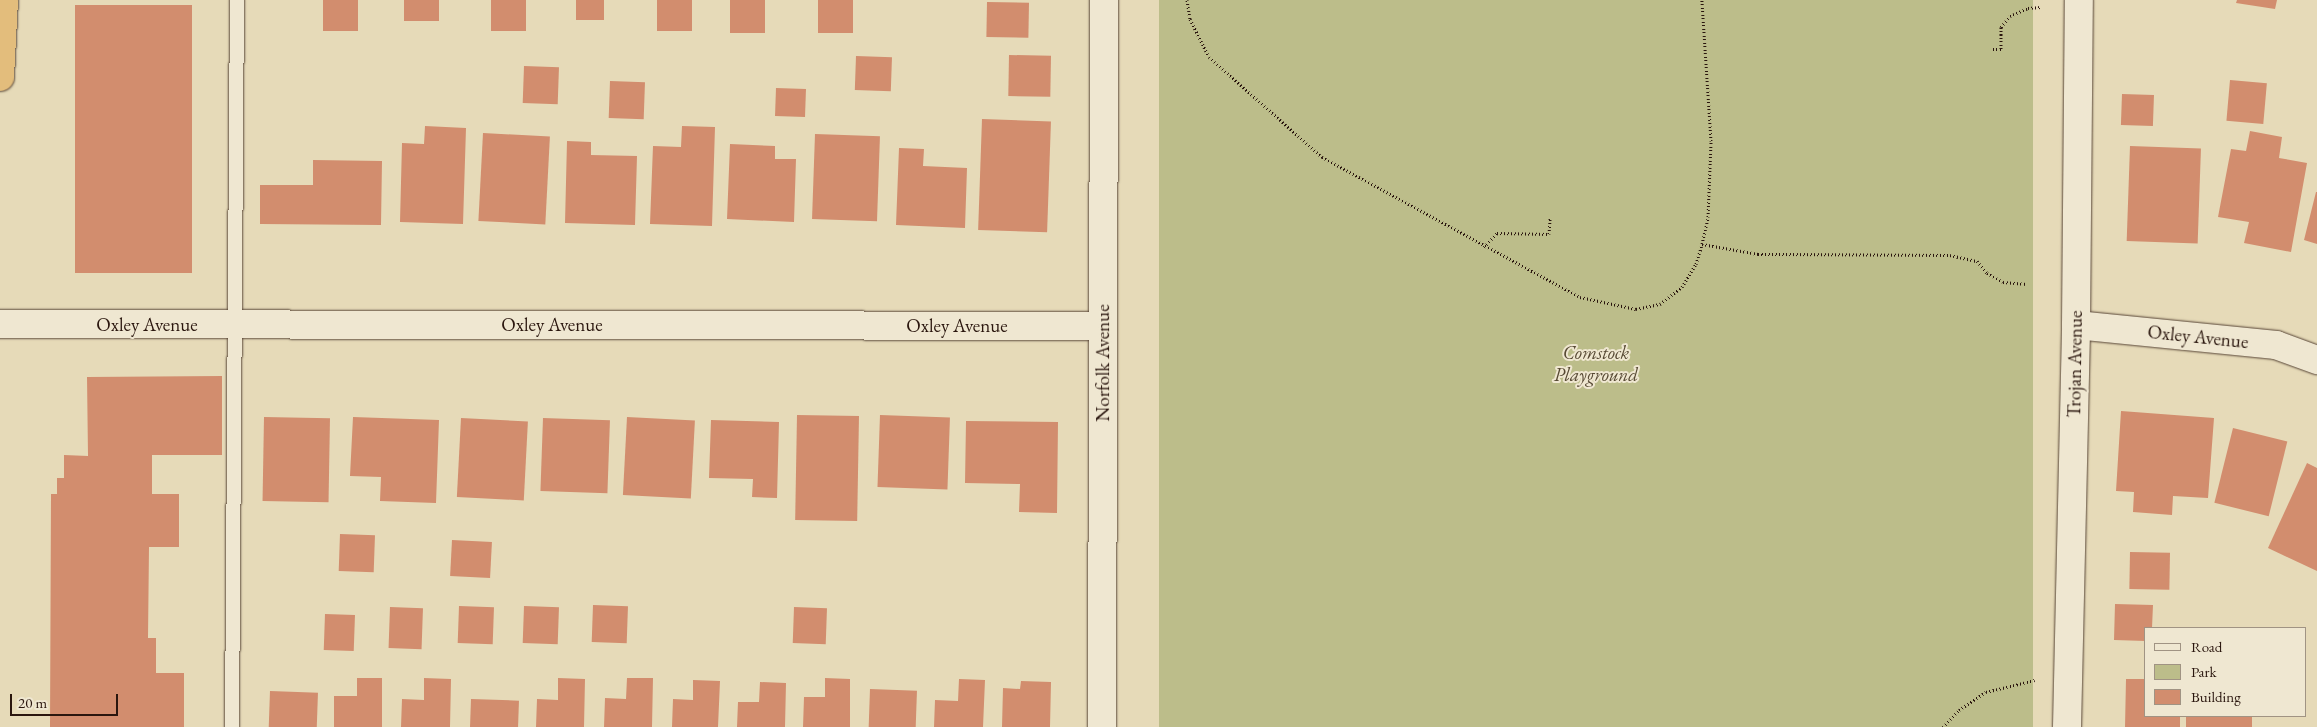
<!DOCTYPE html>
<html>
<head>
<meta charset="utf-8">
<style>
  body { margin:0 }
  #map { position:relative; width:2317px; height:727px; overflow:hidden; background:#e6dab8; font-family:"EB Garamond",serif }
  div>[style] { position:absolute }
  .green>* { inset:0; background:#bcbd8a; transform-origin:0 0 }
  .building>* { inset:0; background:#d28d6e; transform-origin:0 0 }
  .path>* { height:3px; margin-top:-1.5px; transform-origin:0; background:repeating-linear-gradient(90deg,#2a160e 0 1px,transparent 0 3.5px) }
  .roads { filter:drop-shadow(0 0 1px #594738) drop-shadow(0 0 1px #594738) }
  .lane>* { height:14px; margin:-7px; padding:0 7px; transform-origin:7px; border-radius:7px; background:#efe7d1 }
  .street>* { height:28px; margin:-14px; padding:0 14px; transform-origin:14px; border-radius:14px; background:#efe7d1 }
  .highway>* { height:28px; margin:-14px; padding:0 14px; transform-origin:14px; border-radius:14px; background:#e3bd7c }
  span { translate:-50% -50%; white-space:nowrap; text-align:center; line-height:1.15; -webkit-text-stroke:4px #efe7d1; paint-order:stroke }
  .street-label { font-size:19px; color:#2a160e }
  .park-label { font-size:19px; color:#564833; font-style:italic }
  .legend { position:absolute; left:2144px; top:627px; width:162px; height:90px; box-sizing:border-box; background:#efe7d1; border:1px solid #a09383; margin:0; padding:6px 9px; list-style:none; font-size:15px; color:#2a160e }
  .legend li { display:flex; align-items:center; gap:10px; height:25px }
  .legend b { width:25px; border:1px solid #a09383 }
  .scale { position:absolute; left:10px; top:694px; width:108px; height:22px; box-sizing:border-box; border:2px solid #2a160e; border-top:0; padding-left:6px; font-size:15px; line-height:18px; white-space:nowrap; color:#2a160e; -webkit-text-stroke:4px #efe7d1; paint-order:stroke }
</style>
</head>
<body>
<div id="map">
  <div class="green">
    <div style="left:1159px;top:0;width:874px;height:727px"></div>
  </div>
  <div class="building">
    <div style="left:323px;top:0;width:35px;height:31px"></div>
    <div style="left:404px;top:0;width:35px;height:21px"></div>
    <div style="left:491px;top:0;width:35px;height:31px"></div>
    <div style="left:576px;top:0;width:28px;height:20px"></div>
    <div style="left:657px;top:0;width:35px;height:31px"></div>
    <div style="left:730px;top:0;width:35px;height:33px"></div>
    <div style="left:818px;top:0;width:35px;height:33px"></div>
    <div style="clip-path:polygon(2237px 0,2277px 0,2275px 9px,2236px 3px)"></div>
    <div style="left:987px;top:2px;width:42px;height:35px;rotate:1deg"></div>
    <div style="left:192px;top:5px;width:268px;height:117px;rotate:90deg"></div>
    <div style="left:1009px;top:55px;width:42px;height:41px;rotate:1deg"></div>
    <div style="left:856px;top:56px;width:36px;height:34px;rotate:2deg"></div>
    <div style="left:524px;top:66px;width:35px;height:37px;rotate:2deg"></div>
    <div style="left:2230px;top:80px;width:37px;height:41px;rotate:5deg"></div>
    <div style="left:610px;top:81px;width:35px;height:37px;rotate:2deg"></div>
    <div style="left:776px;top:88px;width:30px;height:28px;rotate:2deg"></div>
    <div style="left:2122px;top:94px;width:32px;height:31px;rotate:2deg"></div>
    <div style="left:982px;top:119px;width:69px;height:111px;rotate:2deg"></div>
    <div style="clip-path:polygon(425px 126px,466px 128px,463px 224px,400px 222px,402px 143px,424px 144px)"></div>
    <div style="clip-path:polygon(682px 126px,715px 127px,712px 226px,650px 224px,653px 146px,681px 147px)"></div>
    <div style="clip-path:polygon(2250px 131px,2282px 137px,2279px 158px,2307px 163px,2291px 252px,2244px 243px,2249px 222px,2218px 217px,2231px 149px,2246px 151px)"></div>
    <div style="left:483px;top:133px;width:67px;height:88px;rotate:3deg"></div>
    <div style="left:815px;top:134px;width:65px;height:85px;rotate:2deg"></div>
    <div style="clip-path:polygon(567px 141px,591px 142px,591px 155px,637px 156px,635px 225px,565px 223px)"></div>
    <div style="clip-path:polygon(730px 144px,775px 146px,775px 159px,796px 159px,794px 222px,727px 219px)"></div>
    <div style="left:2130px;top:146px;width:71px;height:95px;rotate:2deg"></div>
    <div style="clip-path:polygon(899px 148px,924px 149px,923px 166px,967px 168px,965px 228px,896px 225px)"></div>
    <div style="clip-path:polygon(313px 160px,382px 161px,381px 225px,260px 224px,260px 185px,313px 185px)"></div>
    <div style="clip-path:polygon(2316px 192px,2317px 192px,2317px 244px,2304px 240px)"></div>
    <div style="clip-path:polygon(222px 376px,222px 455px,152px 455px,152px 494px,179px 494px,179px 547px,149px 547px,148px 638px,156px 638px,156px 673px,184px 673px,184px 727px,50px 727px,51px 494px,57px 494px,57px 478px,64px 478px,64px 455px,88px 456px,87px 377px)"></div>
    <div style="clip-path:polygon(2121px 411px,2214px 418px,2208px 498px,2173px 496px,2172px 515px,2133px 512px,2134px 492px,2116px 491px)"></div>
    <div style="left:797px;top:415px;width:62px;height:105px;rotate:1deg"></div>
    <div style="left:880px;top:415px;width:70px;height:72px;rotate:2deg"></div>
    <div style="left:264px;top:417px;width:66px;height:84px;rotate:1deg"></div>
    <div style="clip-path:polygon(353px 417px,439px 420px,436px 503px,380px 501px,381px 477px,350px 476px)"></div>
    <div style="left:627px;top:417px;width:68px;height:78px;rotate:3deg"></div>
    <div style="left:461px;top:418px;width:67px;height:79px;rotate:3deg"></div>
    <div style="left:543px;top:418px;width:67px;height:73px;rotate:2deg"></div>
    <div style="clip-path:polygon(711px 420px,779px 422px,777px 498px,752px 497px,753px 479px,709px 478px)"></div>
    <div style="clip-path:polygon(966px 421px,1058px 422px,1057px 513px,1019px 512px,1020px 484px,965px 483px)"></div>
    <div style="left:2233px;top:428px;width:56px;height:77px;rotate:14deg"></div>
    <div style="clip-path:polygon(2307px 463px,2317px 468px,2317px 571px,2268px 548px)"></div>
    <div style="left:340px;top:534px;width:35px;height:37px;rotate:2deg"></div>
    <div style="left:452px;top:540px;width:40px;height:36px;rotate:3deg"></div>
    <div style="left:2130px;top:552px;width:40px;height:37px;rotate:1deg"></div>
    <div style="clip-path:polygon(2115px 604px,2153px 605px,2152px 628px,2146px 628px,2146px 641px,2114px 640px)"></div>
    <div style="left:593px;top:605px;width:35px;height:37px;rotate:2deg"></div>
    <div style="left:459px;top:606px;width:35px;height:37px;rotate:2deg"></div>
    <div style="left:524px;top:606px;width:35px;height:37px;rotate:2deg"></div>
    <div style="left:390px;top:607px;width:33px;height:41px;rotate:2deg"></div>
    <div style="left:794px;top:607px;width:33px;height:36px;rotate:2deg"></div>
    <div style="left:325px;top:614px;width:30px;height:36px;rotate:2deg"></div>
    <div style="clip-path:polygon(357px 678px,382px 678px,382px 727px,334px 727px,334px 696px,357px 696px)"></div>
    <div style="clip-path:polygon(424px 678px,451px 679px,450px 727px,401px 727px,402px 699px,424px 700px)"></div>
    <div style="clip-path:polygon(558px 678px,585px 679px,584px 727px,536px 727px,537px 699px,558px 700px)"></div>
    <div style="clip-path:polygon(627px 678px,653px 678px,652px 727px,604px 727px,605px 698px,626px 699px)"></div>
    <div style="clip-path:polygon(825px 678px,850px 679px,850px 727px,803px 727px,804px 697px,825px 697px)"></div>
    <div style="clip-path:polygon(959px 679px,985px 680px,983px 727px,934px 727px,935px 700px,958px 701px)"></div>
    <div style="clip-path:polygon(2126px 679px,2146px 679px,2146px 716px,2180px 716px,2180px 727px,2125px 727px)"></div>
    <div style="clip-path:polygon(693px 680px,720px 681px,718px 727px,672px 727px,673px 699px,693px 700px)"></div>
    <div style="clip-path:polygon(1021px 681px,1051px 682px,1050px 727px,1002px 727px,1003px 688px,1020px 689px)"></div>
    <div style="clip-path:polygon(760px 682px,786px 683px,785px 727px,737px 727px,738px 702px,759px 702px)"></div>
    <div style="left:870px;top:689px;width:47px;height:38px;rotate:2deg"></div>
    <div style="left:270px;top:691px;width:48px;height:36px;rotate:2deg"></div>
    <div style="left:471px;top:699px;width:48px;height:28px;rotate:2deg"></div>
    <div style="left:2186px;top:716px;width:66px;height:11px"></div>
  </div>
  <div class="path">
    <div style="left:1187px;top:0;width:19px;rotate:81deg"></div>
    <div style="left:1190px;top:19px;width:42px;rotate:63.4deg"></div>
    <div style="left:1209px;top:57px;width:151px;rotate:41.5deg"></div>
    <div style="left:1322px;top:157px;width:294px;rotate:28.5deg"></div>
    <div style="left:1580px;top:297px;width:57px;rotate:12.1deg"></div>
    <div style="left:1636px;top:309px;width:25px;rotate:-12deg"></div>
    <div style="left:1660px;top:304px;width:28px;rotate:-38deg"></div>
    <div style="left:1682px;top:287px;width:27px;rotate:-59deg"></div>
    <div style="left:1696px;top:264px;width:21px;rotate:-73deg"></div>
    <div style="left:1702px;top:244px;width:28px;rotate:-77deg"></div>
    <div style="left:1708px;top:217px;width:76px;rotate:-87.7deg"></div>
    <div style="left:1711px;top:141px;width:141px;rotate:-93.7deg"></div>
    <div style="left:1993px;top:49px;width:8px"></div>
    <div style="left:2001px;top:49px;width:22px;rotate:-90deg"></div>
    <div style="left:2001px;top:27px;width:14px;rotate:-51deg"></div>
    <div style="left:2010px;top:16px;width:20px;rotate:-24deg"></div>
    <div style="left:2028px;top:8px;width:13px;rotate:-4deg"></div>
    <div style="left:1702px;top:244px;width:57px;rotate:10.1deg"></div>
    <div style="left:1758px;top:254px;width:192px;rotate:0.3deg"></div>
    <div style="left:1950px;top:255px;width:28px;rotate:13deg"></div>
    <div style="left:1977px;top:261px;width:16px;rotate:50deg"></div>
    <div style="left:1987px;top:273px;width:18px;rotate:29deg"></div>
    <div style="left:2003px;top:282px;width:24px;rotate:5deg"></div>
    <div style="left:1484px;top:247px;width:19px;rotate:-47deg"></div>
    <div style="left:1497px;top:233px;width:52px;rotate:1.1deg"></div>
    <div style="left:1549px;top:234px;width:16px;rotate:-86deg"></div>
    <div style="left:1943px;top:727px;width:23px;rotate:-47deg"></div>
    <div style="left:1959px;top:710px;width:32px;rotate:-34deg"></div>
    <div style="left:1986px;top:692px;width:50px;rotate:-13.8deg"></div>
  </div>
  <div class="roads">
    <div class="lane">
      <div style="left:232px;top:727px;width:727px;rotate:-89.61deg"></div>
    </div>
    <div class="street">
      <div style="left:0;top:324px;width:1103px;rotate:0.1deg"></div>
      <div style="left:2076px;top:325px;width:201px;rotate:5.7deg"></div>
      <div style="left:2276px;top:345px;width:44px;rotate:20.1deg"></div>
      <div style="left:1102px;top:727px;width:727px;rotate:-89.84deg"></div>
      <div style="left:2067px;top:727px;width:402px;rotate:-88.7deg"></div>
      <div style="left:2076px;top:325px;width:325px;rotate:-89.5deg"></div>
    </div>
    <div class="highway">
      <div style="left:0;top:77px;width:77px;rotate:-87deg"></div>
    </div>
  </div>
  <div class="street-label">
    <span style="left:147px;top:325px">Oxley Avenue</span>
    <span style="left:552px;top:325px">Oxley Avenue</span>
    <span style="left:957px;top:326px">Oxley Avenue</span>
    <span style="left:2198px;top:337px;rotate:6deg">Oxley Avenue</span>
    <span style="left:1103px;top:363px;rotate:-90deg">Norfolk Avenue</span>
    <span style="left:2075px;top:364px;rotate:-89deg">Trojan Avenue</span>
  </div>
  <div class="park-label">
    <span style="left:1596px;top:364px">Comstock<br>Playground</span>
  </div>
  <ul class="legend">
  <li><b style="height:6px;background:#efe7d1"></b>Road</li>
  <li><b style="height:14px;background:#bcbd8a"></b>Park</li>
  <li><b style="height:14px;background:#d28d6e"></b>Building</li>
  </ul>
  <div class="scale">20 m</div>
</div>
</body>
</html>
